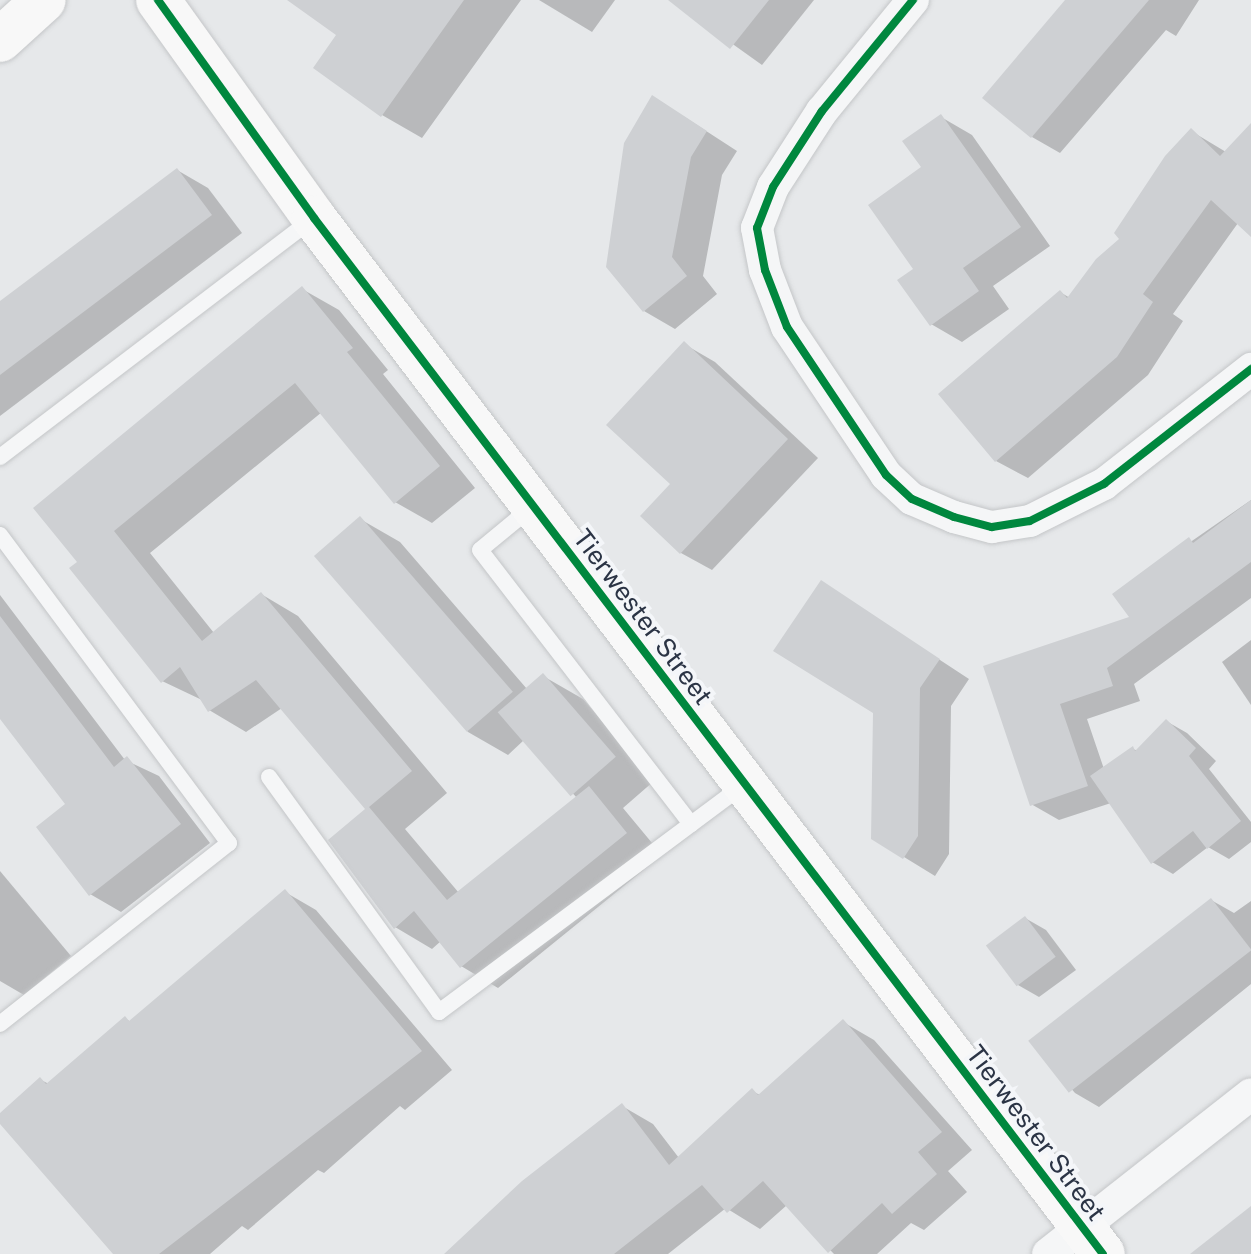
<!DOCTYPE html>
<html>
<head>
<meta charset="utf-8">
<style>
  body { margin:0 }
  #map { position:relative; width:1251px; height:1254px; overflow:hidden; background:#e6e8ea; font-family:"Public Sans",sans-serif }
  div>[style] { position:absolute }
  .shadow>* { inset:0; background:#0003 }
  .building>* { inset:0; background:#ced0d3; transform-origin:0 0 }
  .roads { filter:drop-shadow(0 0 2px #c4c6c8) drop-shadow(0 0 2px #c4c6c8) }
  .lane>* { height:16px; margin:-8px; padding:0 8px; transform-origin:8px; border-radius:8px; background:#f5f6f7 }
  .street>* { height:32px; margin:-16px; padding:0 16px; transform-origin:16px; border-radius:16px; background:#f5f6f7 }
  .secondary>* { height:44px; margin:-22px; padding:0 22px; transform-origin:22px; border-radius:22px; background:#f8f8f8 }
  .cycleway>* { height:8px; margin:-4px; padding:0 4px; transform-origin:4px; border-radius:4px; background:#00873e }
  span { translate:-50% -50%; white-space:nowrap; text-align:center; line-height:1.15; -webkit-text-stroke:8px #f4f6f9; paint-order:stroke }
  .street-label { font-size:26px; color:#2b3445 }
</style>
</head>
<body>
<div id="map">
  <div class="shadow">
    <div style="clip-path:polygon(300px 0,521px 0,422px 138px,382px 115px,339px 34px)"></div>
    <div style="clip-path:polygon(539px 0,615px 0,592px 32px)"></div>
    <div style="clip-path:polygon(671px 0,814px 0,762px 65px)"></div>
    <div style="clip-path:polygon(1086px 0,1199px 0,1176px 36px,1166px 30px,1060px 153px,1032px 137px)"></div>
    <div style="clip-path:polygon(683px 116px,737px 151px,722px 175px,703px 276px,717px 294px,675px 329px,644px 311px)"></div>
    <div style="clip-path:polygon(941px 117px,972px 135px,1050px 246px,993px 286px,1009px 309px,962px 342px,931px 324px,916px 269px,924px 168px)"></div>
    <div style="clip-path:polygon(1251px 126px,1251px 235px,1238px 223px,1173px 314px,1183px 321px,1148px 375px,1028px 478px,996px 461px,1060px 292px,1070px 298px,1121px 239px,1191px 131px,1226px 152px)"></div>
    <div style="clip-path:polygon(177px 170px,208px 188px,242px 233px,0 416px,0 304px)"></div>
    <div style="clip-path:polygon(302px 289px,339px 310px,388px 370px,383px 374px,475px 488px,432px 523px,395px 502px,322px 412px,150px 553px,214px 633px,261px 594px,298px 616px,447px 793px,405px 829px,459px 893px,577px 798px,524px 740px,508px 755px,468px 732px,317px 557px,360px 519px,400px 542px,527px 689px,543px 676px,583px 699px,654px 781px,623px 808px,662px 855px,498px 988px,461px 966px,441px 941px,432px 949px,395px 927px,368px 809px,282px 708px,246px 732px,209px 710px,202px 700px,162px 681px,72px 569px)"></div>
    <div style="clip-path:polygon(684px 344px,715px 362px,818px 458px,712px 570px,681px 553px,672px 484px)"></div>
    <div style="clip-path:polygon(1251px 500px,1251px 598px,1134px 684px,1140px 701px,1087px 719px,1104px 769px,1133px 749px,1138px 751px,1166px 721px,1187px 733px,1216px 761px,1209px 769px,1251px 822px,1251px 842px,1229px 859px,1208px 847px,1173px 874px,1152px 862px,1111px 803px,1059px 820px,1031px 804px,986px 667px,1132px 618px,1114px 595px)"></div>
    <div style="clip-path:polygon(821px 582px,969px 679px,951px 706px,949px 854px,935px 876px,873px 838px,875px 712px)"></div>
    <div style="clip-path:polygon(0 595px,125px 760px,159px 776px,210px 843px,121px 912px,90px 894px,68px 805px,0 715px)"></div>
    <div style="clip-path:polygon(1251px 640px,1251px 705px,1222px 662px)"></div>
    <div style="clip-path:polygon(0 871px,71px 956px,24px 995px,0 981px)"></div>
    <div style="clip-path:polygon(285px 892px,316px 910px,452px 1070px,405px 1110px,400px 1106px,324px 1173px,318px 1170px,248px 1230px,242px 1226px,210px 1254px,115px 1254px,0 1115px,41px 1080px,49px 1084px,126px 1019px,131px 1022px)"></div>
    <div style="clip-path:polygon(1211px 900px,1234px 913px,1251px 901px,1251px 984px,1099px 1107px,1075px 1093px,1038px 1050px)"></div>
    <div style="clip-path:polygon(1025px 918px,1046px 930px,1076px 970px,1039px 997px,1018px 985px)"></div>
    <div style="clip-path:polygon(843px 1022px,874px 1040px,972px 1150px,948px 1171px,967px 1192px,924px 1230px,911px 1223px,877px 1254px,834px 1254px,787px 1205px,760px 1229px,726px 1208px,668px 1254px,447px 1254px,622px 1106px,653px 1124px,679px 1158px,752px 1091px,760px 1095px)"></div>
  </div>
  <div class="building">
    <div style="clip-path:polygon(287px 0,464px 0,381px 117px,313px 68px,336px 35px)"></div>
    <div style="clip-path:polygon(668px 0,769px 0,730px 49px)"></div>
    <div style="clip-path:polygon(1065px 0,1149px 0,1031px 138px,982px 98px)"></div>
    <div style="clip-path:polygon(652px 95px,707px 131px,691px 157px,672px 257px,687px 276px,643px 312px,606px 267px,624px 143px)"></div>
    <div style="clip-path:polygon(941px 114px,1021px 227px,963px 268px,979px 291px,930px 326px,897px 280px,913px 269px,868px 205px,921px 167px,902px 141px)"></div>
    <div style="clip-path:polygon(1251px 123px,1251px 237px,1211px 200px,1143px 294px,1153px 302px,1117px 357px,995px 462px,938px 394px,1060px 290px,1067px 298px,1096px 259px,1119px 239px,1114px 233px,1165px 156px,1191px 128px,1220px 156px)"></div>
    <div style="clip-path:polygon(177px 168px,212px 215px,0 375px,0 301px)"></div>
    <div style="clip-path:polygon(302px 286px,353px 348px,347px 352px,440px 466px,394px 504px,295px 383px,114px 531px,202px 641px,261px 592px,412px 771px,369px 807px,447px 900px,589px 786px,627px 833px,460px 968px,414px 911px,394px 929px,328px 840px,365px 809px,256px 680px,208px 712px,180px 667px,161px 683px,69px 568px,77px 562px,33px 508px)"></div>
    <div style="clip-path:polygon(684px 341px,788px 439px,680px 554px,640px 516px,670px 484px,606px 425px)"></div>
    <div style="clip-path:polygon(1251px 500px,1251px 562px,1107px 668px,1113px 686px,1060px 704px,1088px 786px,1030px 806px,983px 666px,1129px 617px,1112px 594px,1189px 537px,1193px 543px)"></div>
    <div style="left:360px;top:516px;width:233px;height:61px;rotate:49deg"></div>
    <div style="clip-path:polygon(821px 580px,940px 659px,920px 688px,918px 836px,903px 859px,871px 839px,873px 713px,773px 651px)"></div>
    <div style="clip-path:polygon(0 616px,114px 767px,127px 756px,181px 824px,89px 896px,36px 827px,65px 804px,0 719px)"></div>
    <div style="left:543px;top:673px;width:111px;height:60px;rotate:49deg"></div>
    <div style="clip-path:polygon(1166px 719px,1196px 748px,1189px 756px,1241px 821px,1207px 849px,1193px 831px,1151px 864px,1090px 776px,1133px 746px,1135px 751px)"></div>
    <div style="clip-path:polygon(285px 889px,422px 1051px,159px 1254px,113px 1254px,0 1124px,0 1113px,40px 1077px,46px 1084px,125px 1016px,129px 1021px)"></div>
    <div style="left:1211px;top:898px;width:66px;height:232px;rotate:52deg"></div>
    <div style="left:1025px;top:916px;width:51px;height:49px;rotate:53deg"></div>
    <div style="clip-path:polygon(843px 1019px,942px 1132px,918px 1152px,937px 1174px,892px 1214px,882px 1203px,828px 1253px,763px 1181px,727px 1213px,702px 1185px,614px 1254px,444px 1254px,522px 1181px,622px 1103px,669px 1165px,752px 1088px,758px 1095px)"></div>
    <div style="clip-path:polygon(1251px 1206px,1251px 1254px,1190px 1254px)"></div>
  </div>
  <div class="roads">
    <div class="lane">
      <div style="left:0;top:457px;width:395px;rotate:-37.3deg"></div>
      <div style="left:532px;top:507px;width:67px;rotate:140.4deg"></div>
      <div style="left:480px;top:550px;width:346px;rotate:52.4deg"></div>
      <div style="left:0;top:535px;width:384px;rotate:53.4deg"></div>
      <div style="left:229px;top:843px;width:292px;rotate:141.7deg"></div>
      <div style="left:269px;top:777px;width:290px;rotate:54.1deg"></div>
      <div style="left:439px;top:1012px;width:380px;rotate:-36.7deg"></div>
    </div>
    <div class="street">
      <div style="left:913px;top:0;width:144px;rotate:129.3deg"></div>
      <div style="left:822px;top:111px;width:90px;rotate:122.8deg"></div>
      <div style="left:773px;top:187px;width:44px;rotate:111.3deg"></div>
      <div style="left:757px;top:228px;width:43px;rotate:79.2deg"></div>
      <div style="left:765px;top:270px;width:61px;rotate:68.9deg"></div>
      <div style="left:787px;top:327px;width:178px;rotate:56.2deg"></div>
      <div style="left:886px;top:475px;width:35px;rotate:43deg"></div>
      <div style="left:912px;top:499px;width:46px;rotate:23.2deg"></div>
      <div style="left:954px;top:517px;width:39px;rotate:15deg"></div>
      <div style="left:992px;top:527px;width:38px;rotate:-9deg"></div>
      <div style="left:1030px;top:521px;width:83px;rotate:-26.6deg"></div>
      <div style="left:1104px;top:484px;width:187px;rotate:-38deg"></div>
      <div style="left:1048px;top:1254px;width:258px;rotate:-38.2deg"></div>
    </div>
    <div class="secondary">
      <div style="left:158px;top:0;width:268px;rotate:54.4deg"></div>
      <div style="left:314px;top:218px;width:1302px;rotate:52.71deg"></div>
      <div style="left:0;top:40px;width:59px;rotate:-42.3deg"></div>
    </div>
  </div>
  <div class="cycleway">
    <div style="left:158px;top:0;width:268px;rotate:54.4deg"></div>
    <div style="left:314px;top:218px;width:1302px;rotate:52.71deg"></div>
    <div style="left:913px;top:0;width:144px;rotate:129.3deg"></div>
    <div style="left:822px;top:111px;width:90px;rotate:122.8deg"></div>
    <div style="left:773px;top:187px;width:44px;rotate:111.3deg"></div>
    <div style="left:757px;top:228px;width:43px;rotate:79.2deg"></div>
    <div style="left:765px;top:270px;width:61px;rotate:68.9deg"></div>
    <div style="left:787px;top:327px;width:178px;rotate:56.2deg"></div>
    <div style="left:886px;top:475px;width:35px;rotate:43deg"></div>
    <div style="left:912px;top:499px;width:46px;rotate:23.2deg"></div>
    <div style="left:954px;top:517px;width:39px;rotate:15deg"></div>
    <div style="left:992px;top:527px;width:38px;rotate:-9deg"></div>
    <div style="left:1030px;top:521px;width:83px;rotate:-26.6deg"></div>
    <div style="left:1104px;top:484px;width:187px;rotate:-38deg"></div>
  </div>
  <div class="street-label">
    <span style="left:643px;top:617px;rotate:53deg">Tierwester Street</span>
    <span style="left:1036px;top:1133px;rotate:53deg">Tierwester Street</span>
  </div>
</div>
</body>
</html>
